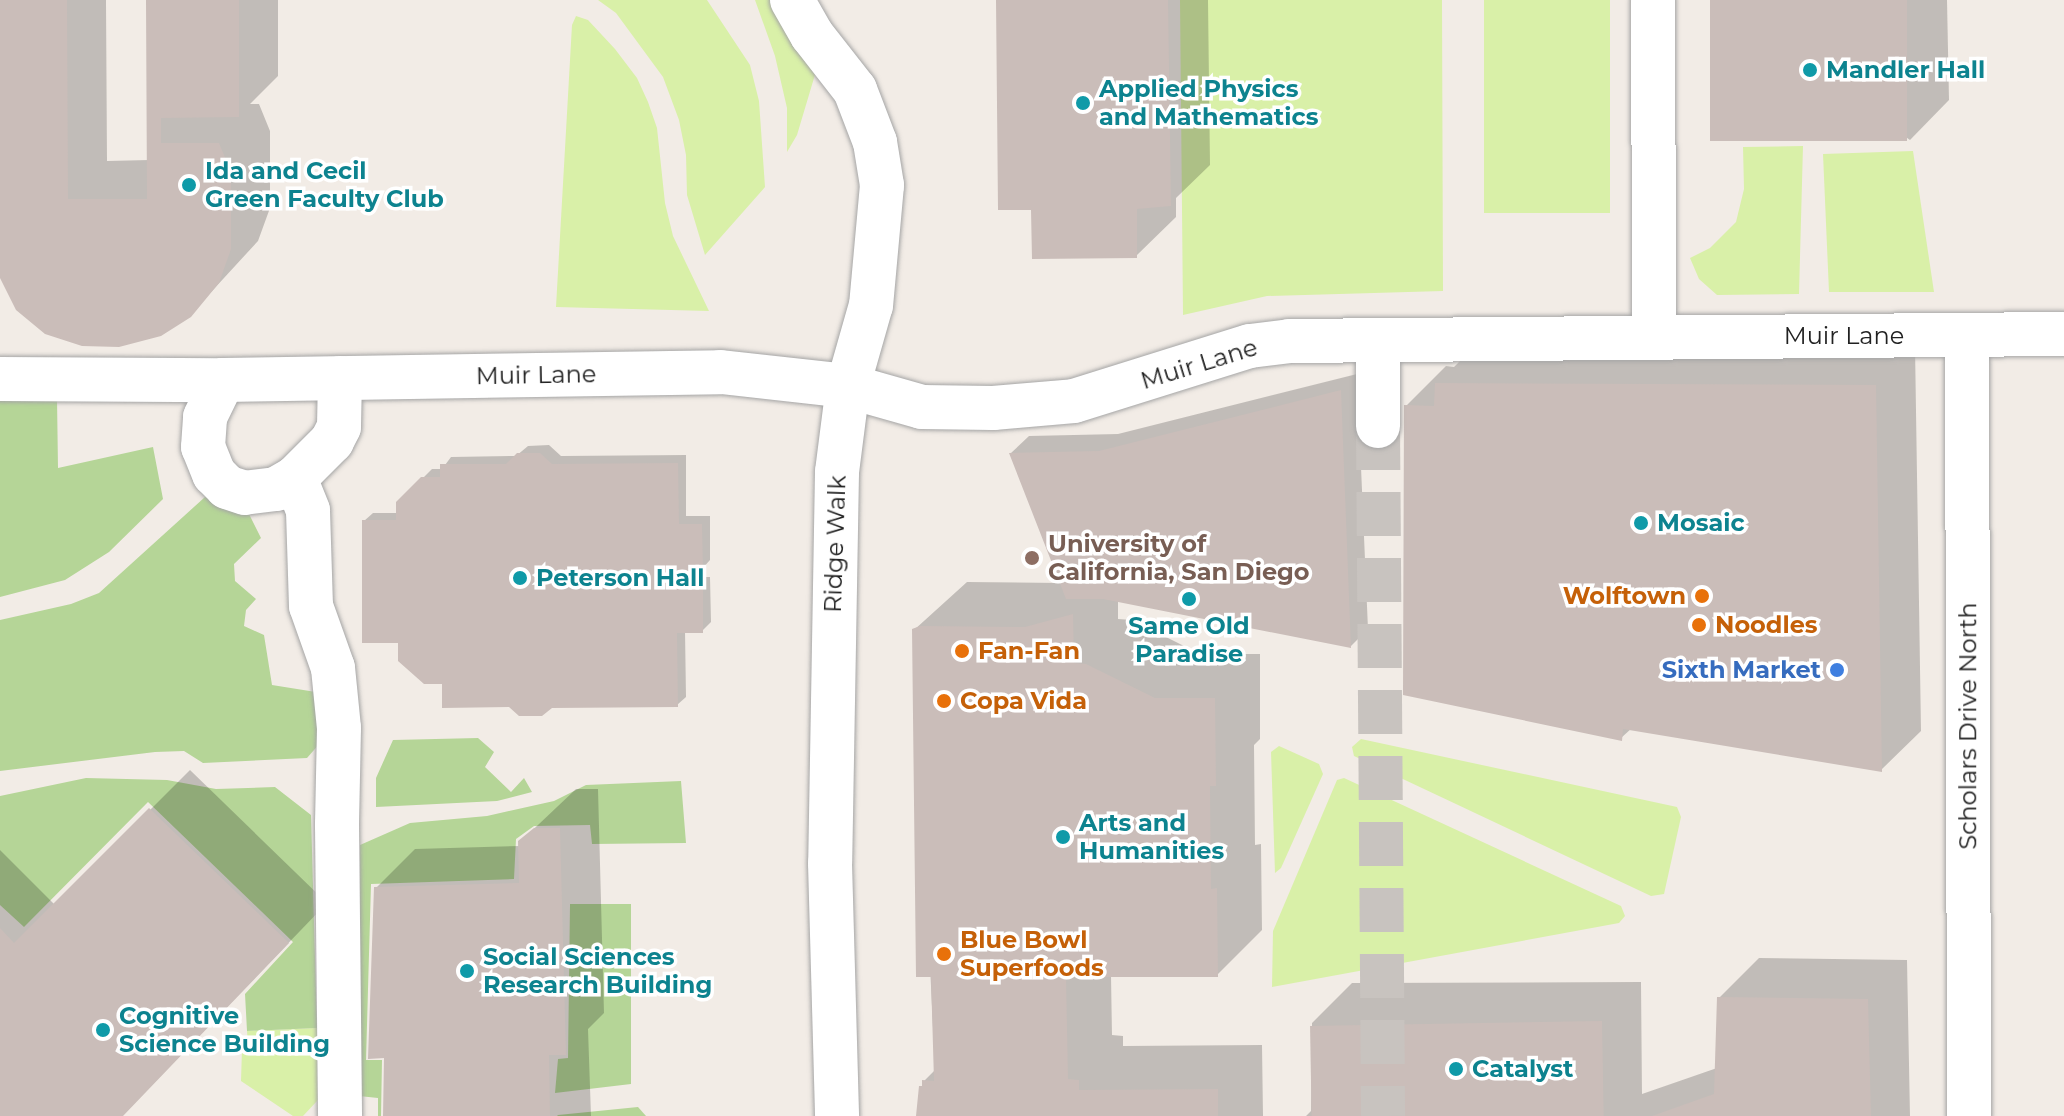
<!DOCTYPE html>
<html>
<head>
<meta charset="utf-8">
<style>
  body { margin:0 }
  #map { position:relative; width:2064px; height:1116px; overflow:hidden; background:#f2ece6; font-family:Montserrat,sans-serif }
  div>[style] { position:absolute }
  .grass>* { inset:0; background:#d9f0a8; transform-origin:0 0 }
  .forest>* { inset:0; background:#b5d597 }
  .shadow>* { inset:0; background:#0003 }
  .building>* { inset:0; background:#cabdb9; transform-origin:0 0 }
  .minor-tunnel>* { height:44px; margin-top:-22px; transform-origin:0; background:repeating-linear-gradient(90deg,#c8c3bf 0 44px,transparent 0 66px) }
  .roads { filter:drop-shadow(0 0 2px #a5a5a5) drop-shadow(0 0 2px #a5a5a5) }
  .minor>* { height:44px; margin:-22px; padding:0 22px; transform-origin:22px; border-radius:22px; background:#fff }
  .dots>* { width:22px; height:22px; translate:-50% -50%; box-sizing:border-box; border:4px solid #fff; border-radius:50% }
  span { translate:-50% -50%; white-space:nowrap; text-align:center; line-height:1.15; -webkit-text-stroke:7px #fff; paint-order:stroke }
  .culture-label { font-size:24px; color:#0d838f; font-weight:700 }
  .left { translate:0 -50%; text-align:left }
  .street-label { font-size:24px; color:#212121 }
  .education-label { font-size:24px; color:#785e54; font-weight:700 }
  .food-label { font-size:24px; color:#c56008; font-weight:700 }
  .right { translate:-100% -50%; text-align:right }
  .shop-label { font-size:24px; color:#366cbe; font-weight:700 }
</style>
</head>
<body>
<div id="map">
  <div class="grass">
    <div style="clip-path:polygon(598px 0,707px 0,750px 65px,759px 101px,765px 187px,705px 255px,687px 195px,686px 155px,679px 120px,663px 77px,616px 13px)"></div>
    <div style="clip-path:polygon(755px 0,772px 0,817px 68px,797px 135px,787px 152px,787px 108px,775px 56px)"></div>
    <div style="clip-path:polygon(1180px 0,1442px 0,1443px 291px,1267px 296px,1183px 315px)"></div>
    <div style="left:1484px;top:0;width:126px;height:213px"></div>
    <div style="clip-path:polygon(576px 16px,588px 20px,615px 49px,637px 78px,648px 102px,657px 128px,665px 203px,673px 236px,709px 311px,556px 307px,572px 25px)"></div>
    <div style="clip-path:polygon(1803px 146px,1799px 294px,1717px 295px,1699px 279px,1690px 258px,1710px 248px,1736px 222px,1744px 189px,1743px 147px)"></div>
    <div style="clip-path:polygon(1913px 151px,1934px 292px,1829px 292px,1823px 154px)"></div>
    <div style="clip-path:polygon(1361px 739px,1677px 807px,1681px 817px,1664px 894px,1651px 896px,1354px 756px,1352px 747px)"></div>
    <div style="clip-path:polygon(1279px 746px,1319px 764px,1323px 774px,1281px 868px,1275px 873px,1271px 752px)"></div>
    <div style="clip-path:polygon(1344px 778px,1621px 906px,1625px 916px,1619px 923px,1272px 987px,1273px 931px,1337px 780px)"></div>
    <div style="clip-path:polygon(317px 1028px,318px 1100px,303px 1116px,293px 1116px,241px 1081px,242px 1049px,248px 1045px,247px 1031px)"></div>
  </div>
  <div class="forest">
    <div style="clip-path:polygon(57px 398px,58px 468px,153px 447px,163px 499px,109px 552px,65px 580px,0 597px,0 401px)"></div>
    <div style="clip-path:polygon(205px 497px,249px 514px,261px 538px,234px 564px,235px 581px,256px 599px,246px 610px,244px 626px,264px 635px,272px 685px,322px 693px,321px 742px,307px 758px,203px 763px,184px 751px,155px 752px,0 771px,0 620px,71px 604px,99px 593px)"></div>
    <div style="clip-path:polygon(478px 738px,494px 752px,485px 767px,511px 792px,524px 778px,532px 792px,497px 801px,376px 807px,376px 778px,393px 740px)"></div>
    <div style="clip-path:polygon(86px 778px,167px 780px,216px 789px,275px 787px,311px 815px,317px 1028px,247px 1031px,245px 994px,293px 942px,148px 802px,24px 927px,0 905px,0 796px)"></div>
    <div style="clip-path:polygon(681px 781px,686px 843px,592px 844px,590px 825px,534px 826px,516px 839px,514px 879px,371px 884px,366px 1060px,382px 1060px,381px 1116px,378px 1116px,378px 1098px,359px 1096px,360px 845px,410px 823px,487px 816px,554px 801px,586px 785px)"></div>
    <div style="clip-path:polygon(570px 904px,631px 904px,631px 1084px,555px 1093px,558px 1059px,568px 1058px)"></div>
    <div style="clip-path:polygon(638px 1107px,646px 1116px,557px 1116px,558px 1115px)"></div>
  </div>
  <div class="shadow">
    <div style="clip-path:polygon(0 0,106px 0,107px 161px,149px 160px,148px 0,278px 0,278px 76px,250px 104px,259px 104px,270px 131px,270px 208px,258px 241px,190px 315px,0 274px)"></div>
    <div style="clip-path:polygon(998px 0,1208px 0,1210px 165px,1176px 198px,1176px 217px,1136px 256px)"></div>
    <div style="clip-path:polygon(1712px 0,1947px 0,1949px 100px,1910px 140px)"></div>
    <div style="clip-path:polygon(1477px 344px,1915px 346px,1921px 731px,1881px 770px,1632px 728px,1621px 738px,1406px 406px,1446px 366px,1454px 367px)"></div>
    <div style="clip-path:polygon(1357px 374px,1368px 629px,1351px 646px,1118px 600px,1118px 619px,1132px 620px,1200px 654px,1260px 654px,1260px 739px,1254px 745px,1255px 845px,1261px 844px,1262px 930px,1217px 975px,1111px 975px,1112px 1035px,1123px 1036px,1123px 1046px,1262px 1045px,1263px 1116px,918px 1116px,918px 1097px,924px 1081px,935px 1070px,914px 630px,967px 582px,1062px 583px,1011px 453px,1029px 436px,1118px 434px)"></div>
    <div style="clip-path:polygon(549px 445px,561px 456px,686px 455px,686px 516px,710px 516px,710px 560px,702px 569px,685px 570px,685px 577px,710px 577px,711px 622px,703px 630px,685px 630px,686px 697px,677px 705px,510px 705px,444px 682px,400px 641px,364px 521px,373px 513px,398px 513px,398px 503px,432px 469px,442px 469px,451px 457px,516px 456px,528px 446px)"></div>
    <div style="clip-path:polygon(190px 770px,327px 903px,122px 1116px,0 1116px,0 850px,55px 905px)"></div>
    <div style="clip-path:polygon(576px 789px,598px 789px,604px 1013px,588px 1029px,591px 1116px,385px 1116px,386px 1056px,376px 888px,415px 849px,520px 846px,520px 842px)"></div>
    <div style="clip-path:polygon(1759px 958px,1907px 960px,1910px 1116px,1306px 1116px,1311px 1111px,1312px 1023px,1352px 983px,1641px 982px,1642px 1094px,1717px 1068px,1719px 998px)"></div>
  </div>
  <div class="building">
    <div style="clip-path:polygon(0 0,67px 0,68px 199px,147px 199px,146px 0,239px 0,239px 117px,161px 118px,161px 143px,219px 143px,231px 172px,231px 249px,219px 283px,191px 317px,161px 336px,119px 347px,82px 346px,45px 334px,16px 310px,0 278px)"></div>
    <div style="clip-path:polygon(996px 0,1168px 0,1171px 206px,1137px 209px,1137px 258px,1032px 259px,1031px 210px,998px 210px)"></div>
    <div style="left:1710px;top:0;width:197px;height:141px"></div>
    <div style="clip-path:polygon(1435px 383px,1876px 385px,1882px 772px,1623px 729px,1622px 741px,1403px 695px,1404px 405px,1434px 406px)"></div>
    <div style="clip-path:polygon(1341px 390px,1351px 648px,1103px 599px,1066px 599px,1009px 453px,1099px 451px)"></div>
    <div style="clip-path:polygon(517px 453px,540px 453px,552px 464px,678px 463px,679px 524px,702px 524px,703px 571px,677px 572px,677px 584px,703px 584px,703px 633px,677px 633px,678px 707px,552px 708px,542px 716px,519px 716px,509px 707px,442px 708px,442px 684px,424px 684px,398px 661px,398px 643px,362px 643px,362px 520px,396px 520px,396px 502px,421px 477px,440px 477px,440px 464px,506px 464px)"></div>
    <div style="clip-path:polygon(1073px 614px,1074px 663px,1086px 664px,1155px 698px,1215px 698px,1216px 786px,1210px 786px,1211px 889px,1217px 888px,1218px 977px,1066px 977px,1068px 1079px,1079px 1080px,1079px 1090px,1218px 1089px,1218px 1116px,916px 1116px,919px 1086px,922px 1086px,922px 1080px,934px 1081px,931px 977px,916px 977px,912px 629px,920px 626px,1025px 627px)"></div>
    <div style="clip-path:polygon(149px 808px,289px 943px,123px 1116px,0 1116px,0 928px,14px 943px)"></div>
    <div style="clip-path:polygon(534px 828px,560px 828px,566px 1055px,549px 1055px,550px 1116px,383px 1116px,384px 1058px,368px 1059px,374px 887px,519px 883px,518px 841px)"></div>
    <div style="clip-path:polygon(1717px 997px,1868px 999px,1871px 1116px,1652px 1116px,1714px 1094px)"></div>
    <div style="left:1602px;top:1021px;width:95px;height:292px;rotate:89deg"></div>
  </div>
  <div class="minor-tunnel">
    <div style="left:1378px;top:426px;width:690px;rotate:89.58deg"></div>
  </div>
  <div class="roads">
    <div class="minor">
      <div style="left:792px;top:0;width:40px;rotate:60.3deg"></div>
      <div style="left:812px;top:35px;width:70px;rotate:52deg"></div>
      <div style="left:855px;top:90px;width:56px;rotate:69deg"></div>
      <div style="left:875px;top:142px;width:44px;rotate:80.8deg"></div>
      <div style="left:882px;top:185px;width:121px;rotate:95.2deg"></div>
      <div style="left:871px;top:305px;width:84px;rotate:105.9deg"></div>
      <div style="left:848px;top:386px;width:87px;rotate:97.3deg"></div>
      <div style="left:837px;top:472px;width:391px;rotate:91deg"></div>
      <div style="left:830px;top:863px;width:253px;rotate:88.4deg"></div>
      <div style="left:1653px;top:0;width:337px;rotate:89.8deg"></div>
      <div style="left:1967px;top:335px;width:781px;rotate:89.85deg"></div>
      <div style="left:1378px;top:341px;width:85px;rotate:90deg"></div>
      <div style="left:340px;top:378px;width:49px;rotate:91.2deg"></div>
      <div style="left:339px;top:427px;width:16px;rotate:117deg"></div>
      <div style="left:332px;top:441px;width:52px;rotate:135deg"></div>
      <div style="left:295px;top:478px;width:22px;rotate:150deg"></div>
      <div style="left:276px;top:489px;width:31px;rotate:173deg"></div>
      <div style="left:245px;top:493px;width:19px;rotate:-162deg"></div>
      <div style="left:227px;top:487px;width:18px;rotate:-135deg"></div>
      <div style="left:214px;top:474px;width:29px;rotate:-112deg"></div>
      <div style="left:203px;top:447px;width:30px;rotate:-86deg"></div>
      <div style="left:205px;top:417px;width:41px;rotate:-64.1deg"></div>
      <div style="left:223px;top:380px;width:498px;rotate:-0.9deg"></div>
      <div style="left:721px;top:372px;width:128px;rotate:6.3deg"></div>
      <div style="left:848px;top:386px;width:77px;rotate:15.8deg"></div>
      <div style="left:922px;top:407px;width:71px;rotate:0.8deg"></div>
      <div style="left:993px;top:408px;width:81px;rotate:-4.9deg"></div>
      <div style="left:1074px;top:401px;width:184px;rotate:-17.4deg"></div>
      <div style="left:1250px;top:346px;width:39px;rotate:-7deg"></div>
      <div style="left:1289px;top:341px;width:775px;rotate:-0.52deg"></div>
      <div style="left:0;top:379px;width:223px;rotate:0.3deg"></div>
      <div style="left:295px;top:478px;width:35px;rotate:68deg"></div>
      <div style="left:308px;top:511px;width:95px;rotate:88.2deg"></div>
      <div style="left:311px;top:606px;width:66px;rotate:70.5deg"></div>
      <div style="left:333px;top:668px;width:60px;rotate:84.3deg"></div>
      <div style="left:339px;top:728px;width:97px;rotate:91.2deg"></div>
      <div style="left:337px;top:825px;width:291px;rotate:89.4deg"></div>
    </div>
  </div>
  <div class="dots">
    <div style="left:1810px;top:70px;background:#0f9aa8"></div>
    <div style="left:1083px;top:103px;background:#0f9aa8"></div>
    <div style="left:189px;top:185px;background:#0f9aa8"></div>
    <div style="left:1641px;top:523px;background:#0f9aa8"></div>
    <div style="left:1032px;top:558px;background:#8d6e63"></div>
    <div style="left:520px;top:578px;background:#0f9aa8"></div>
    <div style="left:1702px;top:596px;background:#e8710a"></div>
    <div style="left:1189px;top:599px;background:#0f9aa8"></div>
    <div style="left:1699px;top:625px;background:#e8710a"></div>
    <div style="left:962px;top:651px;background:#e8710a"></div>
    <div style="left:1837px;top:670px;background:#3f7fe0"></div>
    <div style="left:944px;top:701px;background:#e8710a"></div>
    <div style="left:1063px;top:837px;background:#0f9aa8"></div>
    <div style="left:944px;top:954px;background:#e8710a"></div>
    <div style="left:467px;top:971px;background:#0f9aa8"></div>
    <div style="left:103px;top:1030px;background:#0f9aa8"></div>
    <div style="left:1456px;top:1069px;background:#0f9aa8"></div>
  </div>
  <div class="culture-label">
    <span class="left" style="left:1826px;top:70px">Mandler Hall</span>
    <span class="left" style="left:1099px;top:103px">Applied Physics<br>and Mathematics</span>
    <span class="left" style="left:205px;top:185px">Ida and Cecil<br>Green Faculty Club</span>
    <span class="left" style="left:1657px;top:523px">Mosaic</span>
    <span class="left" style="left:536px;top:578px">Peterson Hall</span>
    <span style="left:1189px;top:640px">Same Old<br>Paradise</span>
    <span class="left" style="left:1079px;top:837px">Arts and<br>Humanities</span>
    <span class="left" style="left:483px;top:971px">Social Sciences<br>Research Building</span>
    <span class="left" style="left:119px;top:1030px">Cognitive<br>Science Building</span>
    <span class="left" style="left:1472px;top:1069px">Catalyst</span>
  </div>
  <div class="street-label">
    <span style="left:1844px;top:336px">Muir Lane</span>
    <span style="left:1199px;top:364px;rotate:-17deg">Muir Lane</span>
    <span style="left:536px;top:375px;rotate:-1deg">Muir Lane</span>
    <span style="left:835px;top:544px;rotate:-88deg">Ridge Walk</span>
    <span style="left:1968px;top:726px;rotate:-90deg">Scholars Drive North</span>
  </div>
  <div class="education-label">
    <span class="left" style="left:1048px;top:558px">University of<br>California, San Diego</span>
  </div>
  <div class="food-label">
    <span class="right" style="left:1686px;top:596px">Wolftown</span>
    <span class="left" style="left:1715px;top:625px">Noodles</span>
    <span class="left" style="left:978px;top:651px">Fan-Fan</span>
    <span class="left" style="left:960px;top:701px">Copa Vida</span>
    <span class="left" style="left:960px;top:954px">Blue Bowl<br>Superfoods</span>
  </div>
  <div class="shop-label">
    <span class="right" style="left:1821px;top:670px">Sixth Market</span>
  </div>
</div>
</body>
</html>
